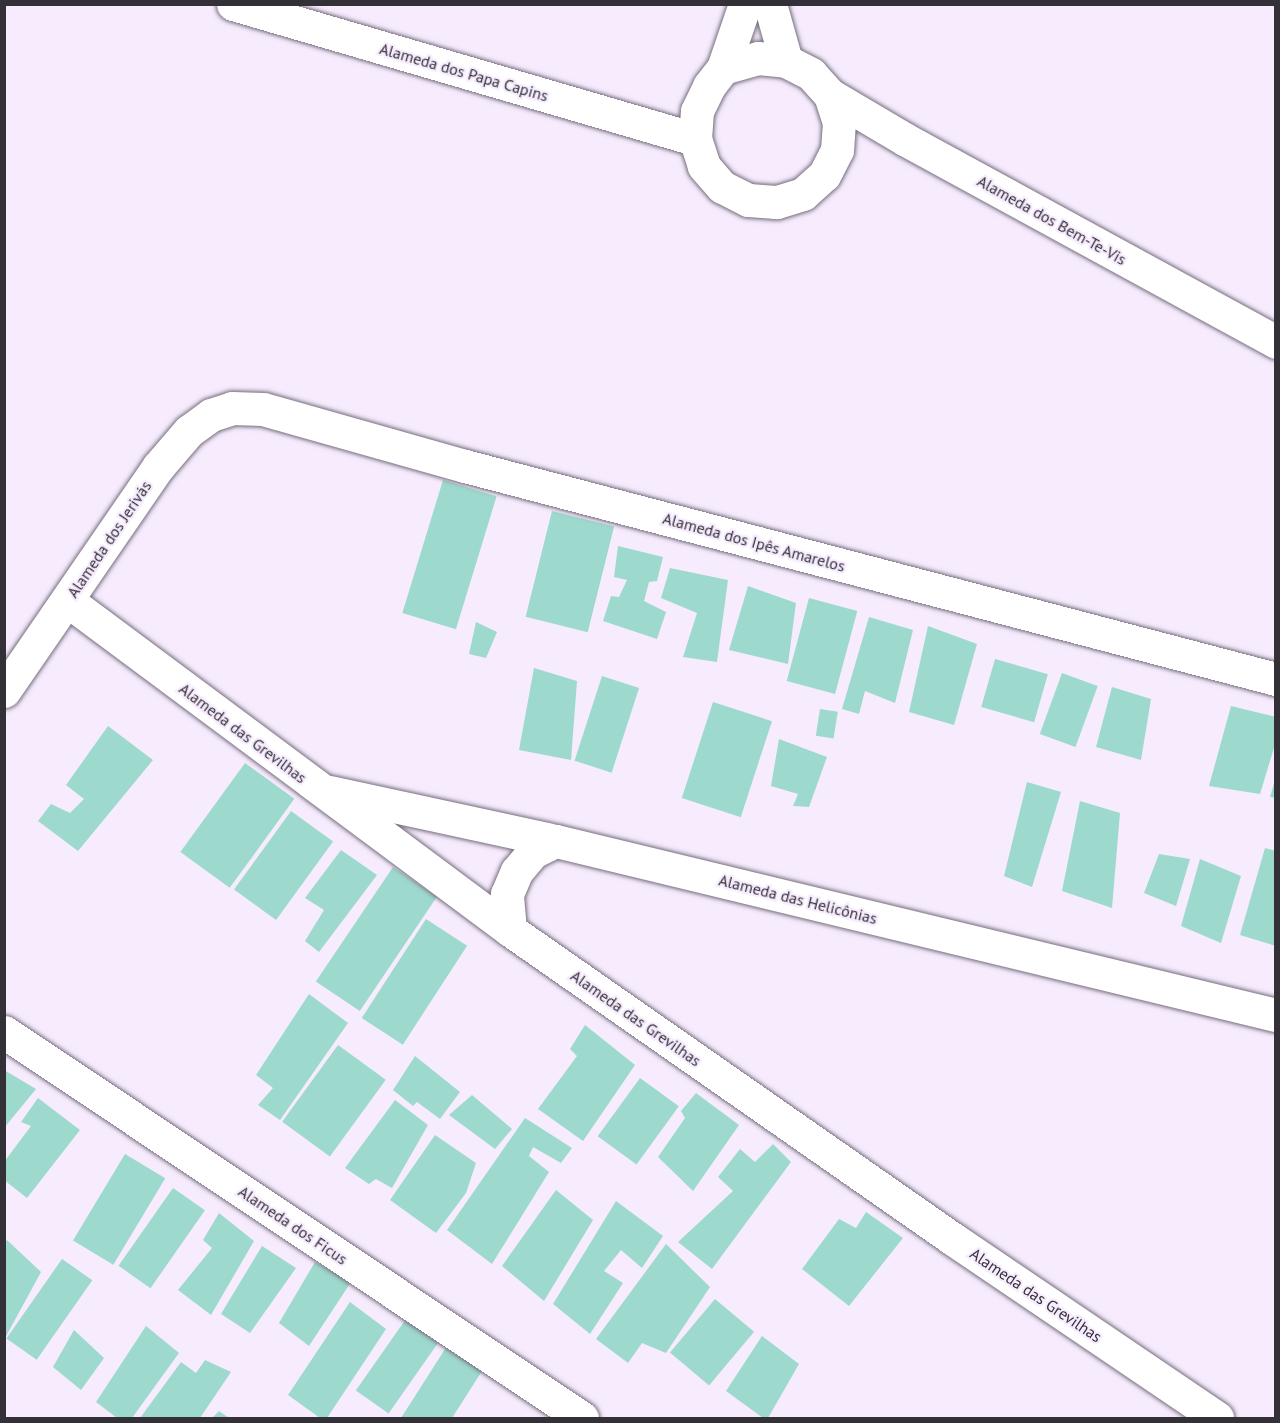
<!DOCTYPE html>
<html>
<head>
<meta charset="utf-8">
<style>
  body { margin:0 }
  #map { position:relative; width:1280px; height:1423px; overflow:hidden; background:#f6ecfe; font-family:"PT Sans",sans-serif }
  div>[style] { position:absolute }
  .building>* { inset:0; background:#9ed9ce; transform-origin:0 0 }
  .roads { filter:drop-shadow(0 0 2px #766d7d) drop-shadow(0 0 2px #766d7d) }
  .minor>* { height:33px; margin:-16.5px; padding:0 16.5px; transform-origin:16.5px; border-radius:16.5px; background:#fff }
  span { translate:-50% -50%; white-space:nowrap; text-align:center; line-height:1.15; -webkit-text-stroke:4.5px #f6ecfe; paint-order:stroke }
  .street-label { font-size:16px; color:#333037 }
  .frame { position:absolute; inset:0; border:6px solid #333037; pointer-events:none }
</style>
</head>
<body>
<div id="map">
  <div class="building">
    <div style="left:443px;top:480px;width:56px;height:139px;rotate:17deg"></div>
    <div style="left:552px;top:511px;width:64px;height:109px;rotate:14deg"></div>
    <div style="clip-path:polygon(618px 546px,663px 557px,657px 581px,649px 582px,644px 601px,666px 612px,657px 639px,603px 621px,611px 596px,619px 597px,627px 580px,614px 577px)"></div>
    <div style="clip-path:polygon(670px 568px,728px 580px,717px 662px,683px 657px,697px 613px,661px 598px)"></div>
    <div style="clip-path:polygon(748px 586px,796px 603px,788px 664px,729px 650px)"></div>
    <div style="left:809px;top:598px;width:50px;height:86px;rotate:15deg"></div>
    <div style="clip-path:polygon(869px 617px,913px 630px,895px 703px,865px 691px,859px 714px,842px 709px)"></div>
    <div style="clip-path:polygon(476px 622px,497px 632px,486px 658px,469px 654px)"></div>
    <div style="clip-path:polygon(928px 626px,977px 644px,954px 725px,909px 712px)"></div>
    <div style="left:995px;top:659px;width:55px;height:50px;rotate:16deg"></div>
    <div style="clip-path:polygon(534px 668px,577px 681px,571px 760px,519px 750px)"></div>
    <div style="left:1062px;top:673px;width:38px;height:65px;rotate:20deg"></div>
    <div style="left:602px;top:676px;width:39px;height:89px;rotate:18deg"></div>
    <div style="clip-path:polygon(1112px 687px,1151px 699px,1141px 760px,1096px 747px)"></div>
    <div style="left:713px;top:702px;width:62px;height:101px;rotate:18deg"></div>
    <div style="clip-path:polygon(1231px 706px,1276px 717px,1276px 741px,1260px 794px,1209px 786px)"></div>
    <div style="left:820px;top:709px;width:18px;height:27px;rotate:9deg"></div>
    <div style="clip-path:polygon(108px 726px,153px 760px,78px 851px,38px 821px,51px 804px,70px 813px,84px 799px,66px 785px)"></div>
    <div style="clip-path:polygon(779px 739px,827px 757px,809px 807px,793px 806px,798px 794px,771px 786px)"></div>
    <div style="left:245px;top:763px;width:61px;height:110px;rotate:36deg"></div>
    <div style="clip-path:polygon(1275px 780px,1276px 780px,1276px 798px,1270px 797px)"></div>
    <div style="clip-path:polygon(1027px 782px,1061px 792px,1032px 887px,1004px 876px)"></div>
    <div style="clip-path:polygon(1080px 801px,1120px 813px,1112px 908px,1062px 891px)"></div>
    <div style="left:291px;top:811px;width:52px;height:97px;rotate:36deg"></div>
    <div style="clip-path:polygon(1265px 848px,1276px 851px,1276px 946px,1240px 935px)"></div>
    <div style="clip-path:polygon(341px 850px,377px 875px,319px 952px,305px 941px,324px 910px,305px 898px)"></div>
    <div style="clip-path:polygon(1159px 854px,1190px 859px,1176px 906px,1144px 893px)"></div>
    <div style="clip-path:polygon(1200px 859px,1241px 876px,1221px 943px,1181px 926px)"></div>
    <div style="left:393px;top:867px;width:53px;height:138px;rotate:34deg"></div>
    <div style="left:426px;top:919px;width:49px;height:118px;rotate:33deg"></div>
    <div style="clip-path:polygon(309px 994px,348px 1023px,280px 1120px,258px 1105px,273px 1088px,256px 1075px)"></div>
    <div style="clip-path:polygon(585px 1025px,635px 1065px,583px 1141px,538px 1109px,577px 1056px,570px 1049px)"></div>
    <div style="left:338px;top:1045px;width:59px;height:95px;rotate:36deg"></div>
    <div style="clip-path:polygon(415px 1056px,460px 1092px,440px 1119px,417px 1102px,413px 1106px,393px 1090px)"></div>
    <div style="clip-path:polygon(4px 1070px,36px 1089px,4px 1128px)"></div>
    <div style="left:640px;top:1078px;width:48px;height:72px;rotate:36deg"></div>
    <div style="clip-path:polygon(696px 1093px,739px 1125px,693px 1191px,658px 1157px,685px 1118px,681px 1111px)"></div>
    <div style="clip-path:polygon(472px 1095px,512px 1129px,495px 1149px,449px 1115px)"></div>
    <div style="clip-path:polygon(38px 1098px,80px 1130px,27px 1198px,4px 1180px,4px 1162px,31px 1126px,21px 1122px)"></div>
    <div style="clip-path:polygon(395px 1100px,428px 1125px,392px 1188px,376px 1179px,369px 1184px,345px 1168px)"></div>
    <div style="clip-path:polygon(525px 1118px,572px 1148px,561px 1163px,533px 1147px,529px 1156px,549px 1172px,492px 1264px,447px 1230px)"></div>
    <div style="clip-path:polygon(435px 1135px,476px 1163px,466px 1193px,436px 1233px,390px 1200px)"></div>
    <div style="clip-path:polygon(773px 1144px,791px 1162px,712px 1269px,678px 1242px,733px 1191px,718px 1177px,740px 1149px,755px 1162px)"></div>
    <div style="left:125px;top:1154px;width:47px;height:101px;rotate:31deg"></div>
    <div style="left:173px;top:1188px;width:39px;height:95px;rotate:35deg"></div>
    <div style="clip-path:polygon(556px 1190px,593px 1220px,544px 1301px,502px 1266px)"></div>
    <div style="clip-path:polygon(616px 1201px,663px 1236px,642px 1268px,621px 1250px,604px 1271px,623px 1283px,590px 1334px,553px 1304px)"></div>
    <div style="clip-path:polygon(866px 1212px,903px 1238px,849px 1306px,802px 1269px,839px 1219px,856px 1228px)"></div>
    <div style="clip-path:polygon(219px 1213px,254px 1241px,211px 1315px,178px 1290px,212px 1248px,203px 1240px)"></div>
    <div style="clip-path:polygon(7px 1240px,41px 1272px,4px 1340px,4px 1244px)"></div>
    <div style="clip-path:polygon(666px 1244px,710px 1287px,666px 1353px,642px 1343px,628px 1363px,596px 1339px)"></div>
    <div style="clip-path:polygon(262px 1246px,296px 1268px,250px 1333px,221px 1314px)"></div>
    <div style="left:62px;top:1259px;width:37px;height:97px;rotate:35deg"></div>
    <div style="clip-path:polygon(315px 1262px,351px 1282px,309px 1346px,279px 1323px)"></div>
    <div style="left:715px;top:1299px;width:51px;height:70px;rotate:40deg"></div>
    <div style="clip-path:polygon(350px 1302px,386px 1329px,327px 1418px,320px 1418px,288px 1395px)"></div>
    <div style="left:408px;top:1316px;width:40px;height:91px;rotate:35deg"></div>
    <div style="clip-path:polygon(146px 1326px,179px 1353px,132px 1418px,117px 1418px,96px 1402px)"></div>
    <div style="clip-path:polygon(74px 1330px,104px 1358px,81px 1390px,53px 1367px)"></div>
    <div style="clip-path:polygon(762px 1336px,799px 1364px,768px 1418px,763px 1418px,726px 1391px)"></div>
    <div style="clip-path:polygon(447px 1346px,482px 1371px,452px 1418px,401px 1418px)"></div>
    <div style="clip-path:polygon(205px 1360px,231px 1372px,200px 1418px,140px 1418px,181px 1362px,196px 1373px)"></div>
    <div style="clip-path:polygon(219px 1411px,229px 1418px,212px 1418px)"></div>
  </div>
  <div class="roads">
    <div class="minor">
      <div style="left:233px;top:4px;width:481px;rotate:16.3deg"></div>
      <div style="left:770px;top:4px;width:59px;rotate:74.3deg"></div>
      <div style="left:758px;top:58px;width:28px;rotate:6deg"></div>
      <div style="left:786px;top:61px;width:28px;rotate:27deg"></div>
      <div style="left:811px;top:74px;width:28px;rotate:48deg"></div>
      <div style="left:830px;top:95px;width:28px;rotate:72deg"></div>
      <div style="left:839px;top:122px;width:28px;rotate:94deg"></div>
      <div style="left:837px;top:150px;width:28px;rotate:117deg"></div>
      <div style="left:824px;top:175px;width:28px;rotate:138deg"></div>
      <div style="left:803px;top:194px;width:28px;rotate:163deg"></div>
      <div style="left:776px;top:202px;width:28px;rotate:-176deg"></div>
      <div style="left:748px;top:200px;width:29px;rotate:-153deg"></div>
      <div style="left:722px;top:187px;width:28px;rotate:-131deg"></div>
      <div style="left:704px;top:166px;width:28px;rotate:-108deg"></div>
      <div style="left:695px;top:139px;width:28px;rotate:-86deg"></div>
      <div style="left:697px;top:111px;width:28px;rotate:-64deg"></div>
      <div style="left:709px;top:86px;width:23px;rotate:-52deg"></div>
      <div style="left:723px;top:68px;width:36px;rotate:-16deg"></div>
      <div style="left:723px;top:68px;width:68px;rotate:-71deg"></div>
      <div style="left:830px;top:95px;width:88px;rotate:30.6deg"></div>
      <div style="left:906px;top:140px;width:422px;rotate:28.6deg"></div>
      <div style="left:68px;top:601px;width:551px;rotate:36.66deg"></div>
      <div style="left:510px;top:930px;width:540px;rotate:34.9deg"></div>
      <div style="left:953px;top:1239px;width:319px;rotate:34.1deg"></div>
      <div style="left:4px;top:691px;width:272px;rotate:-55.5deg"></div>
      <div style="left:158px;top:467px;width:48px;rotate:-49.3deg"></div>
      <div style="left:189px;top:431px;width:27px;rotate:-36deg"></div>
      <div style="left:211px;top:415px;width:22px;rotate:-18deg"></div>
      <div style="left:232px;top:408px;width:31px;rotate:2deg"></div>
      <div style="left:263px;top:409px;width:210px;rotate:15.8deg"></div>
      <div style="left:465px;top:466px;width:839px;rotate:14.72deg"></div>
      <div style="left:329px;top:792px;width:232px;rotate:12.2deg"></div>
      <div style="left:556px;top:841px;width:741px;rotate:13.59deg"></div>
      <div style="left:510px;top:930px;width:36px;rotate:-95deg"></div>
      <div style="left:507px;top:894px;width:25px;rotate:-67deg"></div>
      <div style="left:517px;top:871px;width:25px;rotate:-50deg"></div>
      <div style="left:533px;top:852px;width:25px;rotate:-26deg"></div>
      <div style="left:4px;top:1032px;width:695px;rotate:33.74deg"></div>
    </div>
  </div>
  <div class="street-label">
    <span style="left:464px;top:72px;rotate:16deg">Alameda dos Papa Capins</span>
    <span style="left:1052px;top:220px;rotate:29deg">Alameda dos Bem-Te-Vis</span>
    <span style="left:109px;top:539px;rotate:-56deg">Alameda dos Jerivás</span>
    <span style="left:754px;top:542px;rotate:15deg">Alameda dos Ipês Amarelos</span>
    <span style="left:243px;top:733px;rotate:37deg">Alameda das Grevilhas</span>
    <span style="left:798px;top:899px;rotate:14deg">Alameda das Helicônias</span>
    <span style="left:636px;top:1018px;rotate:35deg">Alameda das Grevilhas</span>
    <span style="left:293px;top:1225px;rotate:34deg">Alameda dos Ficus</span>
    <span style="left:1036px;top:1295px;rotate:34deg">Alameda das Grevilhas</span>
  </div>
  <div class="frame"></div>
</div>
</body>
</html>
